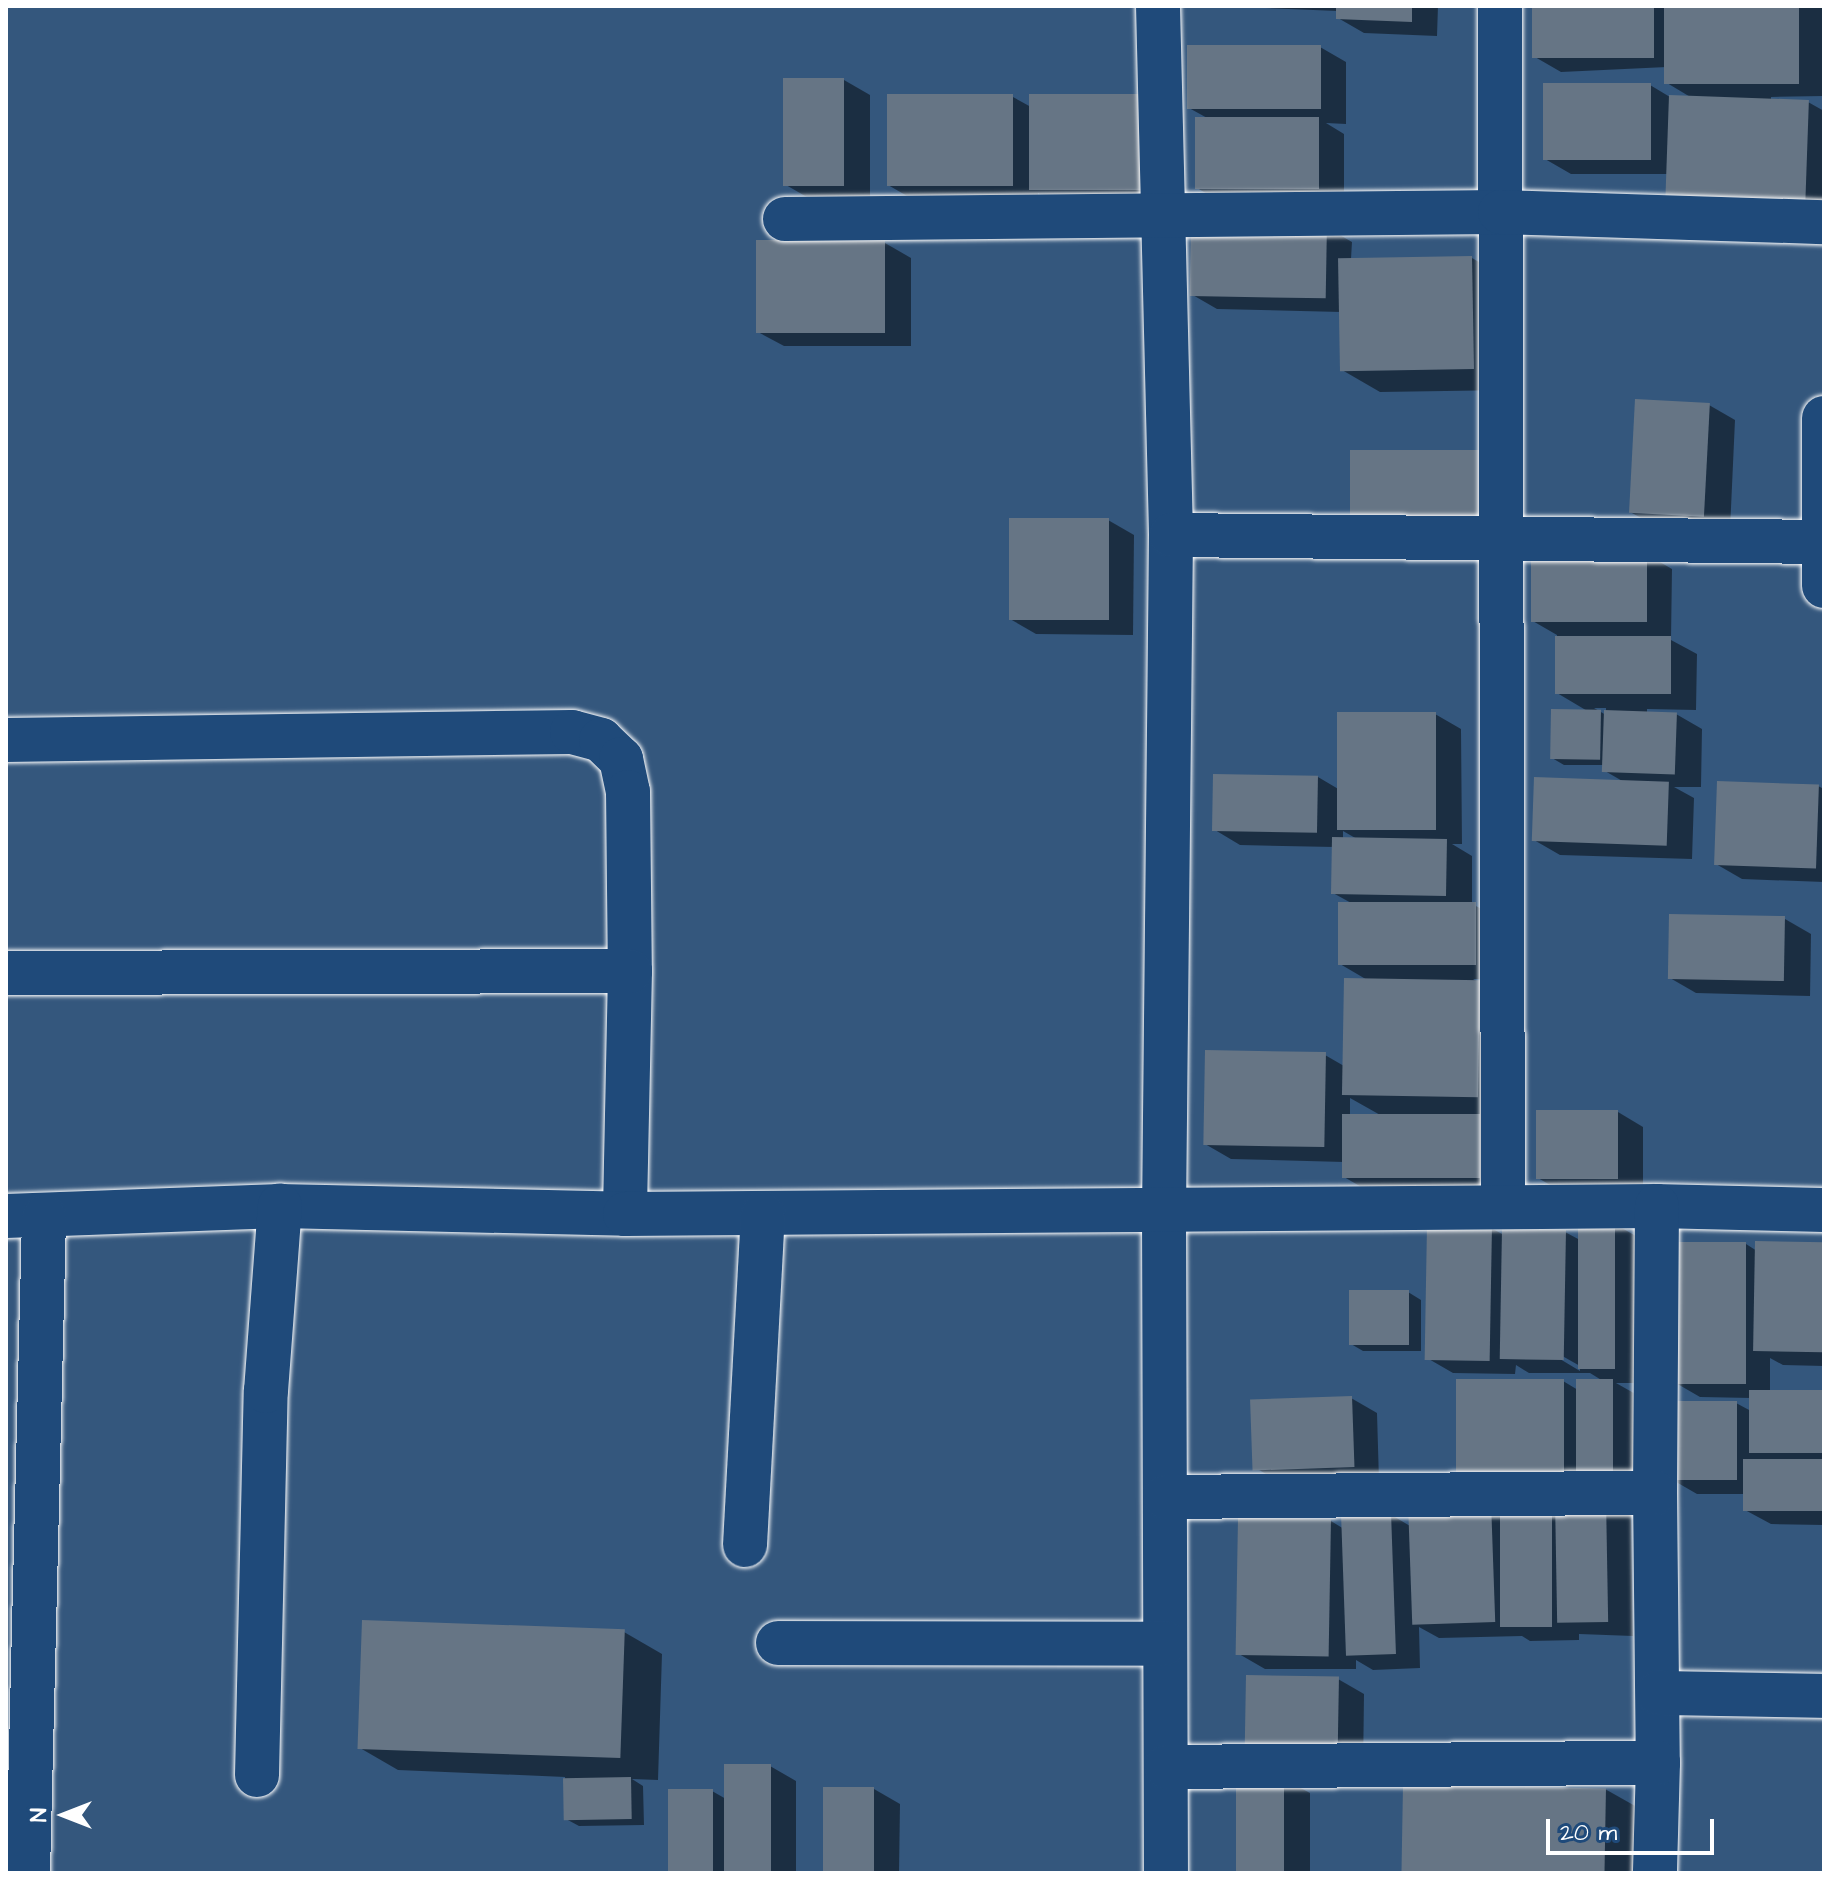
<!DOCTYPE html>
<html>
<head>
<meta charset="utf-8">
<style>
  body { margin:0 }
  #map { position:relative; width:1830px; height:1879px; overflow:hidden; background:#34577d; font-family:"Architects Daughter",sans-serif }
  div>[style] { position:absolute }
  .shadow>* { inset:0; background:#0007 }
  .building>* { inset:0; background:#667585; transform-origin:0 0 }
  .roads { filter:drop-shadow(0 0 2px #fff) drop-shadow(0 0 2px #fff) }
  .minor>* { height:44px; margin:-22px; padding:0 22px; transform-origin:22px; border-radius:22px; background:#1f4a7a }
  span { translate:-50% -50%; white-space:nowrap; text-align:center; line-height:1.15; -webkit-text-stroke:6px #1f4a7a; paint-order:stroke }
  .frame { position:absolute; inset:0; border:8px solid #fff; pointer-events:none }
  .north { position:absolute; left:24px; top:1775px; width:80px; height:80px; -webkit-text-stroke:6px #1f4a7a; paint-order:stroke; rotate:270deg; font-size:22px; font-weight:700; line-height:32px; text-align:center; color:#fff }
  .north::after { content:''; display:block; margin:auto; width:28px; height:36px; background:#fff; clip-path:polygon(50% 0,100% 100%,50% 72%,0 100%) }
  .scale { position:absolute; left:1546px; top:1819px; width:168px; height:36px; box-sizing:border-box; border:4px solid #fff; border-top:0; padding-left:10px; font-size:24px; line-height:28px; white-space:nowrap; color:#fff; -webkit-text-stroke:6px #1f4a7a; paint-order:stroke }
</style>
</head>
<body>
<div id="map">
  <div class="shadow">
    <div style="clip-path:polygon(1216px 6px,1438px 6px,1437px 36px,1364px 33px,1338px 18px,1338px 11px)"></div>
    <div style="clip-path:polygon(1534px 6px,1824px 8px,1824px 96px,1771px 97px,1771px 101px,1808px 102px,1824px 111px,1824px 214px,1669px 174px,1571px 174px,1545px 159px,1650px 85px,1670px 97px,1692px 98px,1667px 83px,1667px 67px,1561px 72px,1535px 57px)"></div>
    <div style="clip-path:polygon(1320px 47px,1346px 62px,1346px 124px,1326px 123px,1344px 134px,1344px 203px,1223px 203px,1197px 188px,1209px 119px,1189px 108px)"></div>
    <div style="clip-path:polygon(844px 80px,870px 95px,870px 200px,812px 200px,786px 185px)"></div>
    <div style="clip-path:polygon(1013px 97px,1031px 107px,1180px 204px,1056px 204px,1038px 193px,1038px 200px,914px 200px,888px 185px)"></div>
    <div style="clip-path:polygon(1326px 227px,1352px 242px,1351px 259px,1472px 258px,1510px 280px,1511px 390px,1380px 392px,1342px 370px,1341px 312px,1217px 309px,1191px 294px)"></div>
    <div style="clip-path:polygon(885px 243px,911px 258px,911px 346px,784px 346px,758px 332px)"></div>
    <div style="clip-path:polygon(1709px 405px,1735px 420px,1730px 530px,1656px 526px,1630px 512px)"></div>
    <div style="clip-path:polygon(1108px 520px,1134px 535px,1133px 635px,1036px 634px,1010px 619px)"></div>
    <div style="clip-path:polygon(evenodd,1646px 554px,1672px 569px,1671px 640px,1697px 654px,1696px 710px,1647px 709px,1647px 713px,1676px 714px,1702px 729px,1701px 787px,1674px 787px,1694px 798px,1692px 859px,1560px 855px,1534px 840px,1624px 782px,1605px 771px,1605px 765px,1564px 765px,1552px 758px,1589px 712px,1557px 693px,1557px 635px,1531px 620px,1646px 554px,1594px 708px,1606px 708px,1606px 715px,1594px 708px)"></div>
    <div style="clip-path:polygon(evenodd,1435px 714px,1461px 729px,1462px 844px,1452px 844px,1472px 856px,1472px 904px,1501px 919px,1501px 979px,1473px 979px,1517px 1005px,1505px 1192px,1370px 1192px,1344px 1177px,1344px 1162px,1231px 1159px,1205px 1144px,1325px 1055px,1344px 1066px,1369px 981px,1340px 964px,1353px 904px,1333px 893px,1334px 847px,1240px 845px,1215px 830px,1318px 777px,1340px 790px,1435px 714px,1343px 831px,1357px 839px,1343px 839px,1343px 831px,1435px 714px,1350px 1098px,1382px 1116px,1350px 1116px,1350px 1098px)"></div>
    <div style="clip-path:polygon(1818px 786px,1824px 789px,1824px 882px,1742px 879px,1716px 864px)"></div>
    <div style="clip-path:polygon(1785px 919px,1811px 934px,1810px 996px,1696px 993px,1670px 978px)"></div>
    <div style="clip-path:polygon(1618px 1112px,1643px 1127px,1643px 1193px,1564px 1193px,1538px 1178px)"></div>
    <div style="clip-path:polygon(evenodd,1615px 1224px,1641px 1239px,1641px 1383px,1616px 1383px,1639px 1396px,1640px 1496px,1483px 1495px,1563px 1381px,1578px 1390px,1603px 1381px,1590px 1373px,1529px 1373px,1516px 1365px,1515px 1374px,1453px 1373px,1427px 1358px,1491px 1228px,1504px 1235px,1565px 1232px,1580px 1240px,1615px 1224px,1557px 1353px,1580px 1366px,1580px 1371px,1555px 1356px,1557px 1353px)"></div>
    <div style="clip-path:polygon(1746px 1244px,1757px 1251px,1824px 1244px,1824px 1366px,1783px 1365px,1770px 1358px,1770px 1393px,1824px 1392px,1824px 1525px,1771px 1524px,1745px 1510px,1745px 1494px,1697px 1494px,1671px 1479px,1736px 1403px,1751px 1411px,1751px 1398px,1700px 1397px,1674px 1382px)"></div>
    <div style="clip-path:polygon(1408px 1292px,1421px 1300px,1421px 1351px,1363px 1351px,1351px 1344px)"></div>
    <div style="clip-path:polygon(1351px 1398px,1377px 1413px,1379px 1481px,1280px 1482px,1254px 1467px)"></div>
    <div style="clip-path:polygon(1605px 1500px,1631px 1515px,1633px 1636px,1579px 1634px,1579px 1640px,1530px 1641px,1522px 1636px,1439px 1638px,1419px 1627px,1420px 1668px,1373px 1670px,1356px 1660px,1356px 1669px,1265px 1669px,1239px 1654px,1331px 1521px,1344px 1529px,1390px 1514px,1410px 1526px)"></div>
    <div style="clip-path:polygon(624px 1632px,662px 1654px,658px 1780px,632px 1779px,643px 1786px,644px 1825px,579px 1826px,566px 1819px,565px 1777px,398px 1770px,360px 1748px)"></div>
    <div style="clip-path:polygon(1338px 1679px,1364px 1694px,1363px 1773px,1272px 1771px)"></div>
    <div style="clip-path:polygon(770px 1766px,796px 1781px,796px 1873px,670px 1873px,712px 1791px,726px 1799px)"></div>
    <div style="clip-path:polygon(1284px 1779px,1310px 1793px,1310px 1873px,1238px 1873px)"></div>
    <div style="clip-path:polygon(874px 1789px,900px 1804px,899px 1873px,824px 1873px)"></div>
    <div style="clip-path:polygon(1605px 1789px,1644px 1811px,1643px 1873px,1404px 1873px)"></div>
  </div>
  <div class="building">
    <div style="clip-path:polygon(1336px 6px,1412px 6px,1412px 22px,1336px 19px)"></div>
    <div style="left:1532px;top:6px;width:122px;height:52px"></div>
    <div style="left:1664px;top:6px;width:135px;height:78px"></div>
    <div style="left:1187px;top:45px;width:134px;height:64px"></div>
    <div style="left:783px;top:78px;width:61px;height:108px"></div>
    <div style="left:1543px;top:83px;width:108px;height:77px"></div>
    <div style="left:887px;top:94px;width:126px;height:92px"></div>
    <div style="left:1029px;top:94px;width:126px;height:96px"></div>
    <div style="left:1669px;top:95px;width:140px;height:101px;rotate:2deg"></div>
    <div style="left:1195px;top:117px;width:124px;height:72px"></div>
    <div style="left:1191px;top:222px;width:136px;height:74px;rotate:1deg"></div>
    <div style="left:756px;top:240px;width:129px;height:93px"></div>
    <div style="left:1472px;top:256px;width:113px;height:134px;rotate:89deg"></div>
    <div style="left:1635px;top:399px;width:75px;height:114px;rotate:3deg"></div>
    <div style="left:1350px;top:450px;width:131px;height:71px"></div>
    <div style="left:1009px;top:518px;width:100px;height:102px"></div>
    <div style="left:1531px;top:551px;width:116px;height:71px"></div>
    <div style="left:1555px;top:636px;width:116px;height:58px"></div>
    <div style="left:1551px;top:709px;width:50px;height:50px;rotate:1deg"></div>
    <div style="left:1604px;top:710px;width:73px;height:62px;rotate:2deg"></div>
    <div style="left:1436px;top:712px;width:118px;height:99px;rotate:90deg"></div>
    <div style="left:1213px;top:774px;width:105px;height:57px;rotate:1deg"></div>
    <div style="left:1534px;top:777px;width:135px;height:64px;rotate:2deg"></div>
    <div style="left:1717px;top:781px;width:102px;height:84px;rotate:2deg"></div>
    <div style="left:1332px;top:837px;width:115px;height:57px;rotate:1deg"></div>
    <div style="left:1338px;top:902px;width:138px;height:63px"></div>
    <div style="left:1669px;top:914px;width:116px;height:65px;rotate:1deg"></div>
    <div style="left:1344px;top:978px;width:136px;height:117px;rotate:1deg"></div>
    <div style="left:1205px;top:1050px;width:121px;height:95px;rotate:1deg"></div>
    <div style="left:1536px;top:1110px;width:82px;height:69px"></div>
    <div style="left:1342px;top:1114px;width:138px;height:64px"></div>
    <div style="left:1578px;top:1222px;width:37px;height:147px"></div>
    <div style="left:1427px;top:1225px;width:65px;height:135px;rotate:1deg"></div>
    <div style="left:1502px;top:1229px;width:64px;height:130px;rotate:1deg"></div>
    <div style="left:1755px;top:1241px;width:69px;height:110px;rotate:1deg"></div>
    <div style="left:1673px;top:1242px;width:73px;height:142px"></div>
    <div style="left:1349px;top:1290px;width:60px;height:55px"></div>
    <div style="left:1456px;top:1379px;width:108px;height:102px"></div>
    <div style="left:1576px;top:1379px;width:37px;height:103px"></div>
    <div style="left:1824px;top:1390px;width:63px;height:75px;rotate:90deg"></div>
    <div style="left:1352px;top:1396px;width:71px;height:102px;rotate:88deg"></div>
    <div style="left:1669px;top:1401px;width:68px;height:79px"></div>
    <div style="left:1743px;top:1459px;width:81px;height:52px"></div>
    <div style="left:1606px;top:1498px;width:124px;height:51px;rotate:89deg"></div>
    <div style="left:1491px;top:1501px;width:121px;height:83px;rotate:88deg"></div>
    <div style="left:1500px;top:1502px;width:52px;height:125px"></div>
    <div style="left:1391px;top:1512px;width:142px;height:50px;rotate:88deg"></div>
    <div style="left:1238px;top:1518px;width:93px;height:137px;rotate:1deg"></div>
    <div style="left:362px;top:1620px;width:263px;height:129px;rotate:2deg"></div>
    <div style="left:1246px;top:1675px;width:93px;height:83px;rotate:1deg"></div>
    <div style="left:724px;top:1764px;width:47px;height:109px"></div>
    <div style="left:631px;top:1777px;width:42px;height:68px;rotate:89deg"></div>
    <div style="left:1236px;top:1777px;width:48px;height:96px"></div>
    <div style="left:1403px;top:1785px;width:203px;height:88px;rotate:1deg"></div>
    <div style="left:823px;top:1787px;width:51px;height:86px"></div>
    <div style="left:668px;top:1789px;width:45px;height:84px"></div>
  </div>
  <div class="roads">
    <div class="minor">
      <div style="left:1158px;top:6px;width:529px;rotate:88.59deg"></div>
      <div style="left:1171px;top:535px;width:675px;rotate:90.59deg"></div>
      <div style="left:1164px;top:1210px;width:663px;rotate:89.83deg"></div>
      <div style="left:1500px;top:6px;width:1199px;rotate:89.86deg"></div>
      <div style="left:785px;top:219px;width:715px;rotate:-0.56deg"></div>
      <div style="left:1500px;top:212px;width:324px;rotate:1.8deg"></div>
      <div style="left:1824px;top:418px;width:168px;rotate:90deg"></div>
      <div style="left:1171px;top:535px;width:653px;rotate:0.61deg"></div>
      <div style="left:6px;top:740px;width:566px;rotate:-0.81deg"></div>
      <div style="left:572px;top:732px;width:30px;rotate:15deg"></div>
      <div style="left:601px;top:740px;width:28px;rotate:44deg"></div>
      <div style="left:621px;top:759px;width:34px;rotate:78deg"></div>
      <div style="left:628px;top:792px;width:179px;rotate:89.4deg"></div>
      <div style="left:630px;top:971px;width:243px;rotate:91.2deg"></div>
      <div style="left:6px;top:973px;width:624px;rotate:-0.18deg"></div>
      <div style="left:1657px;top:1206px;width:167px;rotate:1.4deg"></div>
      <div style="left:6px;top:1216px;width:274px;rotate:-2.1deg"></div>
      <div style="left:280px;top:1206px;width:345px;rotate:1.3deg"></div>
      <div style="left:625px;top:1214px;width:1032px;rotate:-0.44deg"></div>
      <div style="left:1657px;top:1206px;width:287px;rotate:90.4deg"></div>
      <div style="left:1655px;top:1493px;width:270px;rotate:89.4deg"></div>
      <div style="left:1658px;top:1763px;width:110px;rotate:91.6deg"></div>
      <div style="left:1165px;top:1497px;width:490px;rotate:-0.5deg"></div>
      <div style="left:745px;top:1545px;width:331px;rotate:-86.9deg"></div>
      <div style="left:778px;top:1643px;width:387px;rotate:0.1deg"></div>
      <div style="left:1658px;top:1693px;width:166px;rotate:1deg"></div>
      <div style="left:1166px;top:1767px;width:492px;rotate:-0.5deg"></div>
      <div style="left:257px;top:1775px;width:384px;rotate:-88.7deg"></div>
      <div style="left:266px;top:1391px;width:186px;rotate:-85.7deg"></div>
      <div style="left:28px;top:1873px;width:656px;rotate:-88.6deg"></div>
    </div>
  </div>
  <div class="frame"></div>
  <div class="north">N</div>
  <div class="scale">20 m</div>
</div>
</body>
</html>
